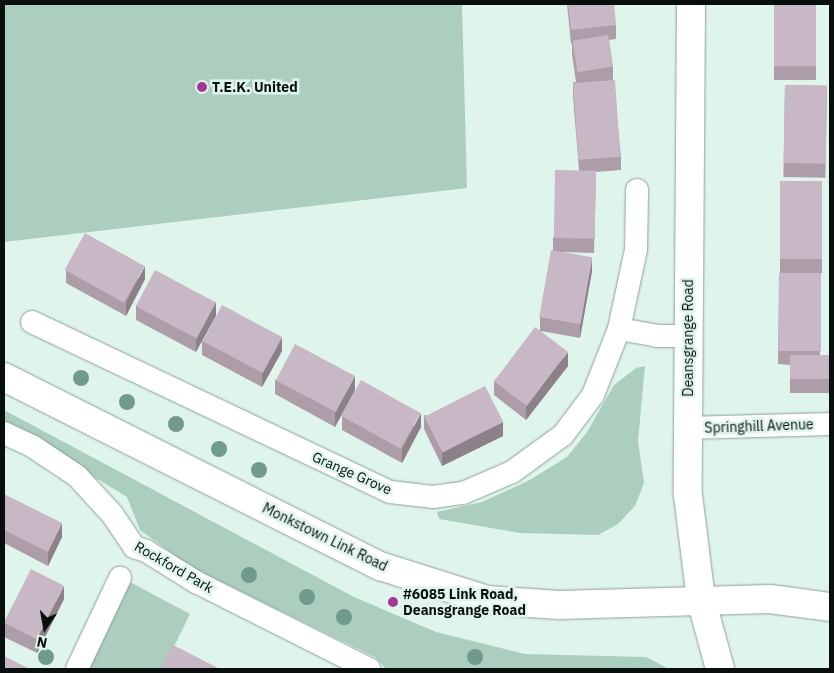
<!DOCTYPE html>
<html>
<head>
<meta charset="utf-8">
<style>
  body { margin:0 }
  #map { position:relative; width:834px; height:673px; overflow:hidden; background:#dff5eb; font-family:"IBM Plex Sans",sans-serif }
  div>[style] { position:absolute }
  .green>* { inset:0; background:#abcebf }
  .roads { filter:drop-shadow(0 0 1px #8da199) drop-shadow(0 0 1px #8da199) }
  .minor>* { height:22px; margin:-11px; padding:0 11px; transform-origin:11px; border-radius:11px; background:#fff }
  .tertiary>* { height:28px; margin:-14px; padding:0 14px; transform-origin:14px; border-radius:14px; background:#fff }
  .secondary>* { height:28px; margin:-14px; padding:0 14px; transform-origin:14px; border-radius:14px; background:#fff }
  .trees>* { width:16px; height:16px; margin:-8px; border-radius:50%; background:#6f9a8c }
  .wall>* { inset:0; background:#ac9da9; transform-origin:0 0 }
  .shaded-wall>* { inset:0; background:#8c8089 }
  .building>* { inset:0; background:#c8b7c4; transform-origin:0 0 }
  .dots>* { width:14px; height:14px; translate:-50% -50%; box-sizing:border-box; border:2px solid #dff5eb; border-radius:50% }
  span { translate:-50% -50%; white-space:nowrap; text-align:center; line-height:1.15; -webkit-text-stroke:5px #dff5eb; paint-order:stroke }
  .poi-label { font-size:14px; color:#080f0c; font-weight:700 }
  .left { translate:0 -50%; text-align:left }
  .street-label { font-size:14px; color:#080f0c }
  .frame { position:absolute; inset:0; border:5px solid #080f0c; pointer-events:none }
  .north { position:absolute; left:20px; top:603px; width:50px; height:50px; -webkit-text-stroke:4px #dff5eb; paint-order:stroke; rotate:192deg; font-size:14px; font-weight:700; line-height:20px; text-align:center; color:#080f0c }
  .north::after { content:''; display:block; margin:auto; width:18px; height:22px; background:#080f0c; clip-path:polygon(50% 0,100% 100%,50% 72%,0 100%) }
</style>
</head>
<body>
<div id="map">
  <div class="green">
    <div style="clip-path:polygon(4px 4px,462px 4px,467px 188px,4px 242px)"></div>
    <div style="clip-path:polygon(645px 366px,638px 441px,644px 483px,635px 506px,618px 524px,598px 535px,520px 533px,439px 519px,437px 512px,482px 502px,528px 481px,567px 457px,587px 432px,614px 385px,636px 368px)"></div>
    <div style="clip-path:polygon(4px 410px,354px 597px,436px 632px,525px 654px,646px 657px,669px 669px,386px 669px,375px 657px,192px 568px,140px 530px,127px 497px,4px 422px)"></div>
    <div style="clip-path:polygon(128px 581px,190px 614px,163px 669px,85px 669px)"></div>
  </div>
  <div class="roads">
    <div class="minor">
      <div style="left:32px;top:322px;width:396px;rotate:25.4deg"></div>
      <div style="left:390px;top:492px;width:43px;rotate:6.6deg"></div>
      <div style="left:433px;top:497px;width:30px;rotate:-8deg"></div>
      <div style="left:463px;top:493px;width:53px;rotate:-23.2deg"></div>
      <div style="left:512px;top:472px;width:63px;rotate:-36deg"></div>
      <div style="left:563px;top:435px;width:50px;rotate:-53.1deg"></div>
      <div style="left:593px;top:395px;width:71px;rotate:-68.5deg"></div>
      <div style="left:619px;top:329px;width:81px;rotate:-77.9deg"></div>
      <div style="left:636px;top:250px;width:60px;rotate:-89deg"></div>
      <div style="left:619px;top:329px;width:39px;rotate:10deg"></div>
      <div style="left:657px;top:336px;width:30px"></div>
      <div style="left:688px;top:428px;width:142px;rotate:-1.6deg"></div>
      <div style="left:4px;top:433px;width:31px;rotate:25deg"></div>
      <div style="left:32px;top:446px;width:54px;rotate:33.7deg"></div>
      <div style="left:77px;top:476px;width:52px;rotate:47.4deg"></div>
      <div style="left:112px;top:514px;width:40px;rotate:56deg"></div>
      <div style="left:134px;top:547px;width:13px;rotate:18deg"></div>
      <div style="left:146px;top:551px;width:59px;rotate:31.8deg"></div>
      <div style="left:196px;top:582px;width:194px;rotate:26.7deg"></div>
      <div style="left:77px;top:669px;width:101px;rotate:-64.7deg"></div>
    </div>
    <div class="tertiary">
      <div style="left:4px;top:377px;width:421px;rotate:26.7deg"></div>
      <div style="left:380px;top:566px;width:112px;rotate:17.6deg"></div>
      <div style="left:487px;top:600px;width:72px;rotate:4deg"></div>
      <div style="left:559px;top:605px;width:211px;rotate:-1.6deg"></div>
      <div style="left:770px;top:599px;width:61px;rotate:7.6deg"></div>
    </div>
    <div class="secondary">
      <div style="left:691px;top:4px;width:491px;rotate:90.4deg"></div>
      <div style="left:688px;top:495px;width:105px;rotate:82.9deg"></div>
      <div style="left:701px;top:599px;width:73px;rotate:74.8deg"></div>
    </div>
  </div>
  <div class="trees">
    <div style="left:81px;top:378px"></div>
    <div style="left:127px;top:402px"></div>
    <div style="left:176px;top:424px"></div>
    <div style="left:219px;top:449px"></div>
    <div style="left:259px;top:470px"></div>
    <div style="left:249px;top:575px"></div>
    <div style="left:307px;top:597px"></div>
    <div style="left:344px;top:617px"></div>
    <div style="left:46px;top:657px"></div>
    <div style="left:475px;top:657px"></div>
  </div>
  <div class="wall">
    <div style="clip-path:polygon(567px 4px,599px 4px,616px 25px,616px 39px,609px 40px,613px 67px,613px 80px,621px 157px,621px 170px,596px 172px,594px 253px,562px 252px,592px 271px,580px 338px,541px 331px,568px 366px,526px 420px,494px 395px,494px 381px,540px 330px,540px 317px,553px 250px,553px 238px,579px 170px,573px 96px,573px 82px,576px 82px,572px 54px,572px 43px,571px 44px)"></div>
    <div style="left:774px;top:4px;width:42px;height:76px"></div>
    <div style="left:785px;top:85px;width:42px;height:92px;rotate:1deg"></div>
    <div style="left:822px;top:181px;width:92px;height:42px;rotate:90deg"></div>
    <div style="clip-path:polygon(66px 270px,145px 279px,126px 316px,66px 283px)"></div>
    <div style="clip-path:polygon(779px 273px,821px 273px,820px 355px,829px 355px,830px 393px,790px 393px,790px 365px,778px 364px)"></div>
    <div style="clip-path:polygon(216px 302px,196px 352px,136px 320px,136px 306px)"></div>
    <div style="clip-path:polygon(202px 341px,282px 351px,262px 387px,202px 355px)"></div>
    <div style="clip-path:polygon(275px 380px,355px 390px,335px 427px,275px 394px)"></div>
    <div style="clip-path:polygon(424px 415px,503px 436px,442px 466px,424px 429px)"></div>
    <div style="clip-path:polygon(342px 416px,421px 427px,402px 463px,342px 430px)"></div>
    <div style="clip-path:polygon(4px 494px,62px 537px,48px 566px,4px 543px)"></div>
    <div style="clip-path:polygon(64px 599px,37px 653px,4px 637px,4px 623px)"></div>
  </div>
  <div class="shaded-wall">
    <div style="clip-path:polygon(592px 257px,592px 271px,580px 338px,580px 325px)"></div>
    <div style="clip-path:polygon(145px 266px,145px 279px,126px 316px,126px 302px)"></div>
    <div style="clip-path:polygon(216px 302px,216px 316px,196px 352px,196px 339px)"></div>
    <div style="clip-path:polygon(282px 337px,282px 351px,262px 387px,262px 374px)"></div>
    <div style="clip-path:polygon(568px 352px,568px 366px,526px 420px,526px 406px)"></div>
    <div style="clip-path:polygon(355px 376px,355px 390px,335px 427px,335px 413px)"></div>
    <div style="clip-path:polygon(421px 413px,421px 427px,402px 463px,402px 449px)"></div>
    <div style="clip-path:polygon(503px 422px,503px 436px,442px 466px,442px 452px)"></div>
    <div style="clip-path:polygon(62px 523px,62px 537px,48px 566px,48px 552px)"></div>
    <div style="clip-path:polygon(64px 586px,64px 599px,37px 653px,37px 639px)"></div>
  </div>
  <div class="building">
    <div style="clip-path:polygon(568px 4px,614px 4px,616px 25px,571px 30px)"></div>
    <div style="left:774px;top:4px;width:42px;height:62px"></div>
    <div style="left:608px;top:35px;width:32px;height:36px;rotate:81deg"></div>
    <div style="left:615px;top:80px;width:77px;height:42px;rotate:86deg"></div>
    <div style="left:785px;top:85px;width:42px;height:78px;rotate:1deg"></div>
    <div style="left:555px;top:170px;width:41px;height:68px;rotate:1deg"></div>
    <div style="left:822px;top:181px;width:78px;height:42px;rotate:90deg"></div>
    <div style="left:85px;top:233px;width:68px;height:42px;rotate:29deg"></div>
    <div style="left:551px;top:250px;width:42px;height:68px;rotate:10deg"></div>
    <div style="left:155px;top:270px;width:69px;height:41px;rotate:28deg"></div>
    <div style="left:779px;top:273px;width:42px;height:78px"></div>
    <div style="left:222px;top:305px;width:68px;height:41px;rotate:28deg"></div>
    <div style="left:535px;top:327px;width:41px;height:68px;rotate:37deg"></div>
    <div style="left:295px;top:344px;width:68px;height:41px;rotate:28deg"></div>
    <div style="left:790px;top:355px;width:39px;height:24px"></div>
    <div style="left:361px;top:380px;width:68px;height:41px;rotate:29deg"></div>
    <div style="left:485px;top:386px;width:40px;height:68px;rotate:63deg"></div>
    <div style="clip-path:polygon(4px 494px,62px 523px,48px 552px,4px 530px)"></div>
    <div style="left:31px;top:569px;width:37px;height:60px;rotate:27deg"></div>
    <div style="clip-path:polygon(173px 645px,220px 669px,161px 669px)"></div>
    <div style="clip-path:polygon(4px 656px,30px 669px,4px 669px)"></div>
  </div>
  <div class="dots">
    <div style="left:202px;top:87px;background:#a53695"></div>
    <div style="left:393px;top:602px;background:#a53695"></div>
  </div>
  <div class="poi-label">
    <span class="left" style="left:212px;top:87px">T.E.K. United</span>
    <span class="left" style="left:403px;top:602px">#6085 Link Road,<br>Deansgrange Road</span>
  </div>
  <div class="street-label">
    <span style="left:688px;top:338px;rotate:-90deg">Deansgrange Road</span>
    <span style="left:759px;top:426px;rotate:-2deg">Springhill Avenue</span>
    <span style="left:352px;top:473px;rotate:24deg">Grange Grove</span>
    <span style="left:325px;top:537px;rotate:26deg">Monkstown Link Road</span>
    <span style="left:174px;top:567px;rotate:30deg">Rockford Park</span>
  </div>
  <div class="frame"></div>
  <div class="north">N</div>
</div>
</body>
</html>
